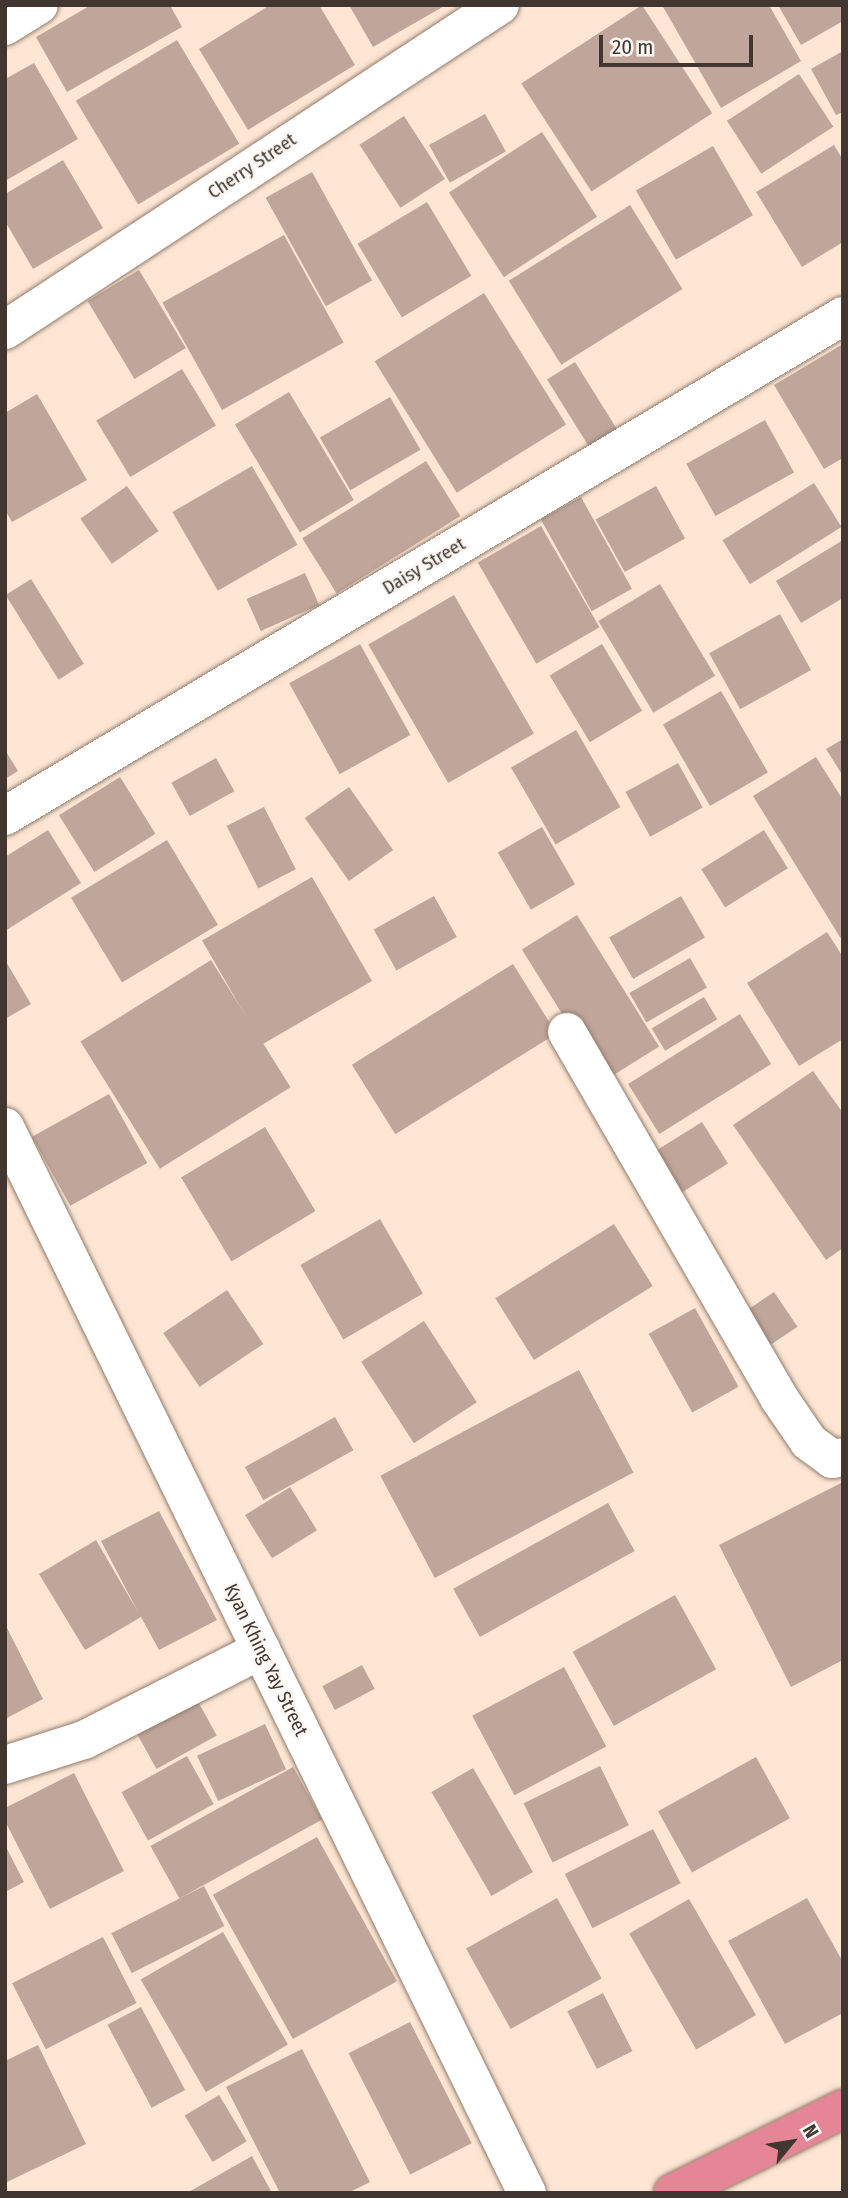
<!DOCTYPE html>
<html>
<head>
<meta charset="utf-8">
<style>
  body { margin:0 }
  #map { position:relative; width:848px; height:2198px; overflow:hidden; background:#fee6d4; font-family:"Fira Sans Condensed",sans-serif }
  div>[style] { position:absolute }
  .building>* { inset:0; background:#c0a69a; transform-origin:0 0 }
  .roads { filter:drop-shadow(0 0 2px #917c6c) drop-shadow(0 0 2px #917c6c) }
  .street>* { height:38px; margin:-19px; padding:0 19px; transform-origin:19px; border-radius:19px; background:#fff }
  .highway>* { height:38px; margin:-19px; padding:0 19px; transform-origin:19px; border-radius:19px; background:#e58696 }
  span { translate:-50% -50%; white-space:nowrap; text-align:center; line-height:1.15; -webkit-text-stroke:5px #fcf7f4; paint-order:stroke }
  .street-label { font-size:19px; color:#413730 }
  .frame { position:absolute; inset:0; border:7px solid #413730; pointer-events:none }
  .north { position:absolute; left:757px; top:2107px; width:70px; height:70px; -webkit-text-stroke:5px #fcf7f4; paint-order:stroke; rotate:60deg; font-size:19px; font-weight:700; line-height:28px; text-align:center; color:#413730 }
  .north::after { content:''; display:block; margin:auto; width:24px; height:32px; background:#413730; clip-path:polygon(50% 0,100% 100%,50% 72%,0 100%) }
  .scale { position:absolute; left:599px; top:35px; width:154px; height:32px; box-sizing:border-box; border:4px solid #413730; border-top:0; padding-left:9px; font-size:21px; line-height:24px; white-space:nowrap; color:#413730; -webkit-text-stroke:5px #fcf7f4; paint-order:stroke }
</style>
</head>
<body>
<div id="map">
  <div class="building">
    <div style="clip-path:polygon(91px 5px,170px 5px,182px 27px,67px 92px,36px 37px)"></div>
    <div style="clip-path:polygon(270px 5px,319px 5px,355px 65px,248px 130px,199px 49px)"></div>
    <div style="clip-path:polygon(349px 5px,446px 5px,373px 47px)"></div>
    <div style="left:642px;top:5px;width:129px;height:144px;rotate:57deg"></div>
    <div style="clip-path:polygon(662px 5px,769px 5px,801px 61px,721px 108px)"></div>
    <div style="clip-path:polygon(778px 5px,843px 5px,843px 21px,801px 45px)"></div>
    <div style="left:177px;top:40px;width:121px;height:118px;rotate:59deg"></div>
    <div style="clip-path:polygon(843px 51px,843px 112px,836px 115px,811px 69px)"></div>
    <div style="clip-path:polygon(34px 63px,78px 139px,5px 181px,5px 79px)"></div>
    <div style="left:799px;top:74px;width:63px;height:86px;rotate:57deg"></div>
    <div style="left:485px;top:114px;width:43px;height:64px;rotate:61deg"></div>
    <div style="left:404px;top:116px;width:75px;height:53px;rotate:57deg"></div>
    <div style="left:542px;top:132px;width:101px;height:111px;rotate:57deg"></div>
    <div style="clip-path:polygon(834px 145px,843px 160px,843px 242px,802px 267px,756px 192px)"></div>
    <div style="left:713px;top:146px;width:80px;height:89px;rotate:60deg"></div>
    <div style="clip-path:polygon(63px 160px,103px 228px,33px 269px,5px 221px,5px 194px)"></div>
    <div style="left:312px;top:172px;width:124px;height:53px;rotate:61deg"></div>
    <div style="left:427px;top:202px;width:86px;height:81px;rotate:59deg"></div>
    <div style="left:630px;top:205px;width:99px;height:143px;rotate:58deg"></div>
    <div style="left:284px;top:235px;width:123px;height:139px;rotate:61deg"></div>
    <div style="left:139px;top:270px;width:91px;height:60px;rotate:59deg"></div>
    <div style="left:484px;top:293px;width:155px;height:129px;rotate:58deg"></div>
    <div style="clip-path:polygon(843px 344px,843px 458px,824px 469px,774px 385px)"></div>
    <div style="left:575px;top:362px;width:89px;height:33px;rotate:58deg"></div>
    <div style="left:182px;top:369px;width:66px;height:100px;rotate:59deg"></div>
    <div style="left:289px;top:392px;width:126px;height:63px;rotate:59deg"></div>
    <div style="clip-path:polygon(37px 394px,87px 480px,12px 522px,5px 510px,5px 413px)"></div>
    <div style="left:390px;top:397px;width:61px;height:81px;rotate:60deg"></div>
    <div style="left:765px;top:420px;width:60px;height:90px;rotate:61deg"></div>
    <div style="left:426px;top:461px;width:65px;height:146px;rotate:58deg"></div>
    <div style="left:252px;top:466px;width:91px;height:92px;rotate:60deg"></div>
    <div style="left:814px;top:483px;width:52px;height:108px;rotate:58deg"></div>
    <div style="left:127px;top:486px;width:55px;height:57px;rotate:55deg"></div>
    <div style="left:656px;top:486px;width:60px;height:69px;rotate:61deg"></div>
    <div style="left:581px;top:497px;width:105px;height:46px;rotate:61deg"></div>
    <div style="left:541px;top:526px;width:117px;height:73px;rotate:60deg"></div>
    <div style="clip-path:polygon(843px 540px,843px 598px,801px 623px,776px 581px)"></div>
    <div style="left:305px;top:573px;width:35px;height:64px;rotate:66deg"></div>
    <div style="left:31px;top:579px;width:100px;height:30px;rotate:58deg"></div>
    <div style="left:660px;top:584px;width:107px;height:72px;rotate:59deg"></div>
    <div style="left:454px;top:595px;width:160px;height:99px;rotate:60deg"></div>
    <div style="left:780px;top:614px;width:64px;height:81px;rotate:61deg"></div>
    <div style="left:360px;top:644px;width:104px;height:81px;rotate:61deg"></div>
    <div style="left:602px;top:644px;width:78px;height:61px;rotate:59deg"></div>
    <div style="left:721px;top:691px;width:94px;height:67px;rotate:60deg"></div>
    <div style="left:576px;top:730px;width:89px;height:75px;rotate:60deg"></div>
    <div style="clip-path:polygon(843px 739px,843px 776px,826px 749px)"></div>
    <div style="clip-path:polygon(5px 750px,18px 771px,5px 779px)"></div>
    <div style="clip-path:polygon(816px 757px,843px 800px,843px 942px,753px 796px)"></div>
    <div style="left:216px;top:758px;width:38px;height:51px;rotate:61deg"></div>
    <div style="left:678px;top:763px;width:51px;height:60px;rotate:61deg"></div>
    <div style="left:120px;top:777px;width:67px;height:72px;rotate:58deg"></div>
    <div style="left:349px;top:787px;width:77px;height:54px;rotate:55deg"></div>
    <div style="left:264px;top:807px;width:70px;height:42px;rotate:63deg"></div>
    <div style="left:542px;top:827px;width:66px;height:51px;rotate:60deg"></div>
    <div style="clip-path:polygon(48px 830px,81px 883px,5px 931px,5px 857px)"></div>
    <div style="left:764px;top:830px;width:45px;height:74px;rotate:58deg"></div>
    <div style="left:167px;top:840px;width:99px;height:112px;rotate:59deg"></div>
    <div style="left:312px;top:877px;width:120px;height:127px;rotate:60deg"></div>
    <div style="left:434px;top:896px;width:47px;height:69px;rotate:61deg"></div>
    <div style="left:681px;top:896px;width:48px;height:83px;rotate:60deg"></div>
    <div style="left:577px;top:915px;width:155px;height:65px;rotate:58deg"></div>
    <div style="clip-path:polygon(827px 932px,843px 957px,843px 1039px,799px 1066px,747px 983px)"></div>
    <div style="left:690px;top:958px;width:34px;height:70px;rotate:60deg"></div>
    <div style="clip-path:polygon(5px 960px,31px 1004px,5px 1019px)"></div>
    <div style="left:211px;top:960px;width:150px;height:154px;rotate:58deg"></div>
    <div style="left:513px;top:964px;width:82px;height:190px;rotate:58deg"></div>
    <div style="left:704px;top:997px;width:26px;height:61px;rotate:59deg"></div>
    <div style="left:740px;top:1014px;width:59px;height:132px;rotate:58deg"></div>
    <div style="clip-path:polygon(813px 1071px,843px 1113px,843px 1248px,826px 1260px,733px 1125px)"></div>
    <div style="left:109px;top:1094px;width:79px;height:88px;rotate:61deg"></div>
    <div style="left:702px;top:1122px;width:49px;height:61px;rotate:58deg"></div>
    <div style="left:265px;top:1127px;width:98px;height:98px;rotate:59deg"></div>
    <div style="left:380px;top:1219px;width:86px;height:92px;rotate:60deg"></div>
    <div style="left:614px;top:1224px;width:73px;height:140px;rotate:58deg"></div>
    <div style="left:227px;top:1290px;width:65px;height:77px;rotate:56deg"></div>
    <div style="left:774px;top:1292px;width:42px;height:38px;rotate:56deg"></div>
    <div style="left:695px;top:1308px;width:90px;height:53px;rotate:61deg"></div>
    <div style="left:424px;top:1321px;width:97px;height:75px;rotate:57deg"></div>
    <div style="left:579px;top:1370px;width:116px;height:225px;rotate:62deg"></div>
    <div style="left:335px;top:1417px;width:38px;height:103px;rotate:61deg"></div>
    <div style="clip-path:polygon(843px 1482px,843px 1660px,791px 1687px,719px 1545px)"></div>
    <div style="left:290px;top:1487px;width:51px;height:53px;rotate:58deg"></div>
    <div style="left:608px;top:1503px;width:55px;height:177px;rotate:61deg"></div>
    <div style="clip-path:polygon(159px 1511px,217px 1620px,159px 1650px,141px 1617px,85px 1650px,39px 1574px,96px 1540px,138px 1612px,101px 1541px)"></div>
    <div style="left:675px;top:1595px;width:85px;height:117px;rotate:61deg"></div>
    <div style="clip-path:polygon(5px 1624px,43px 1699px,5px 1719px)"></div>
    <div style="left:362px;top:1665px;width:27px;height:45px;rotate:62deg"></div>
    <div style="left:564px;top:1667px;width:90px;height:104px;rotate:62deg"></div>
    <div style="left:196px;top:1698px;width:43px;height:69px;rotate:61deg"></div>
    <div style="left:265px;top:1724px;width:50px;height:75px;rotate:65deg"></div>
    <div style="left:187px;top:1756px;width:55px;height:75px;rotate:61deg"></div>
    <div style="left:756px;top:1757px;width:70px;height:112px;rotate:61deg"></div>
    <div style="left:600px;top:1766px;width:66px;height:85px;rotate:64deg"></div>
    <div style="left:293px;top:1767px;width:60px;height:163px;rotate:61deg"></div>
    <div style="left:473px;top:1768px;width:120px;height:48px;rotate:60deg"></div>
    <div style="clip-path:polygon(74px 1773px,124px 1871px,50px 1909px,5px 1821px,5px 1808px)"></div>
    <div style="left:653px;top:1829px;width:61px;height:99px;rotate:63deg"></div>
    <div style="left:317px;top:1837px;width:165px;height:119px;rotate:61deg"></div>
    <div style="clip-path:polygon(5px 1845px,24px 1882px,5px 1892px)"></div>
    <div style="left:204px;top:1886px;width:45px;height:104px;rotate:63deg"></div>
    <div style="left:557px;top:1898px;width:92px;height:104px;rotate:61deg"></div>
    <div style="clip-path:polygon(807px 1898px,843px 1962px,843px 2013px,785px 2044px,728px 1941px)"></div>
    <div style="left:689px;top:1899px;width:134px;height:69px;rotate:60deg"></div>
    <div style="left:223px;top:1932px;width:130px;height:95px;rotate:60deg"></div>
    <div style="left:103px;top:1937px;width:74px;height:102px;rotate:63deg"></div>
    <div style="left:603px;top:1993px;width:65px;height:40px;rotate:63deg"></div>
    <div style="left:141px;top:2007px;width:94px;height:38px;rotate:62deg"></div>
    <div style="left:410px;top:2022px;width:136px;height:69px;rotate:63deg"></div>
    <div style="clip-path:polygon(38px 2045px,86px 2144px,5px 2183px,5px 2061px)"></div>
    <div style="clip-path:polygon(302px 2049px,370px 2182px,348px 2193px,280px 2193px,226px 2087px)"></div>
    <div style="left:219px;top:2095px;width:54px;height:40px;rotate:59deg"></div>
    <div style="clip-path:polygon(252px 2156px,272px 2193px,187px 2193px)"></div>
  </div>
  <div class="roads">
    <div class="street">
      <div style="left:5px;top:26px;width:40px;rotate:-32deg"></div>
      <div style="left:5px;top:330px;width:592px;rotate:-33.29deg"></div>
      <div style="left:5px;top:816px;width:976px;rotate:-30.82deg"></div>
      <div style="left:567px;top:1032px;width:423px;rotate:59.9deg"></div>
      <div style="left:779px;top:1398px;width:53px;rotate:55.7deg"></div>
      <div style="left:809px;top:1442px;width:29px;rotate:36deg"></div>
      <div style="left:832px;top:1459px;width:11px;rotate:-10deg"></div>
      <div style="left:5px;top:1127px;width:1187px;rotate:63.91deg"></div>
      <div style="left:5px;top:1765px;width:83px;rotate:-17.6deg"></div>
      <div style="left:84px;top:1740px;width:199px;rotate:-27deg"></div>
    </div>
    <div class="highway">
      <div style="left:673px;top:2193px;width:190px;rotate:-26.3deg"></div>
    </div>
  </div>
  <div class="street-label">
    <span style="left:252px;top:166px;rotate:-34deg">Cherry Street</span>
    <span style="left:424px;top:566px;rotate:-31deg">Daisy Street</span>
    <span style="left:266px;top:1660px;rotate:64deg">Kyan Khing Yay Street</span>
  </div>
  <div class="frame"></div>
  <div class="north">N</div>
  <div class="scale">20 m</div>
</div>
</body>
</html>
